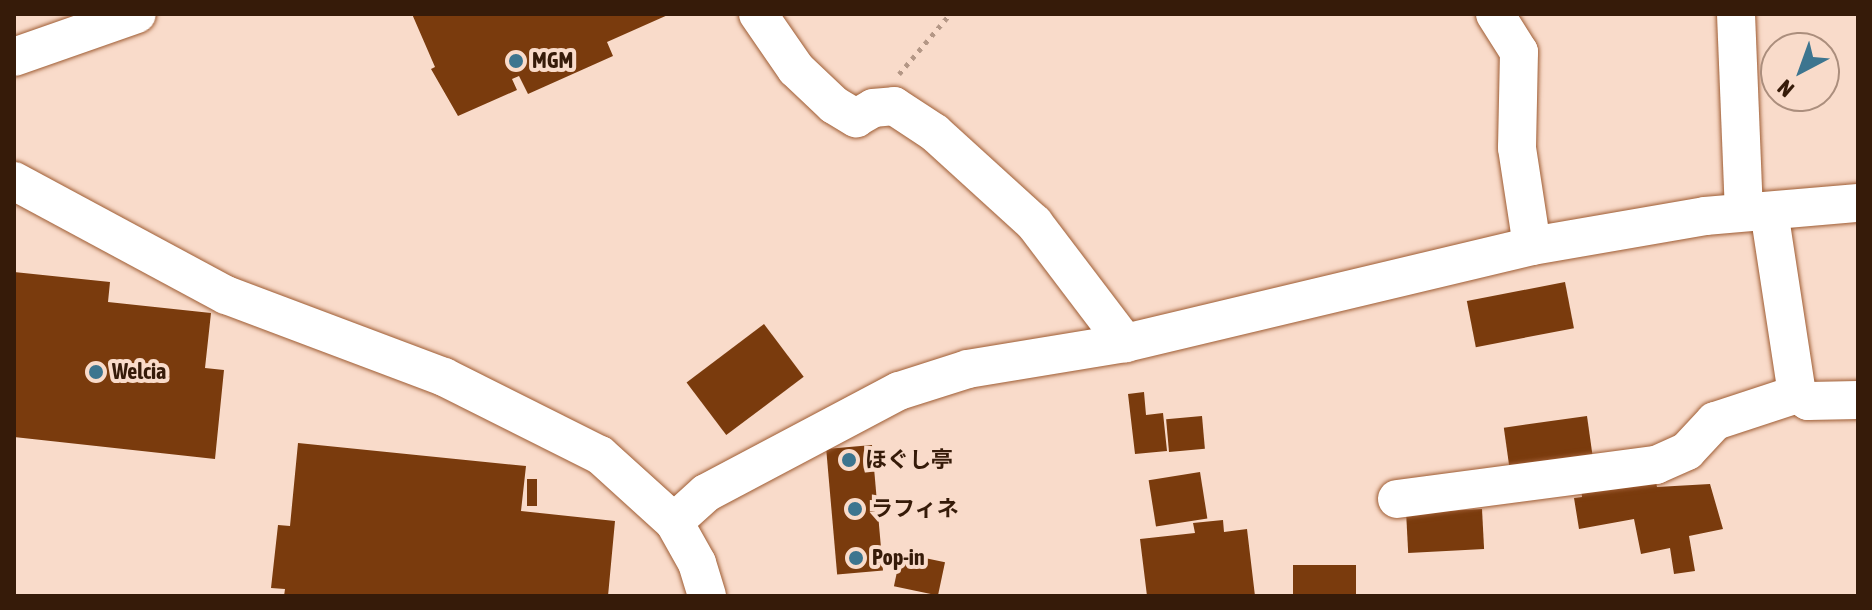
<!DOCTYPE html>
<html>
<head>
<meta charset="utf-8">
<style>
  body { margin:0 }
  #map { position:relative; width:1872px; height:610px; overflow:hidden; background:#f9dbca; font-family:"Asap Condensed","Noto Sans JP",sans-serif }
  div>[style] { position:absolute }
  .building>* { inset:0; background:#7a3b0d; transform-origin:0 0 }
  .path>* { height:5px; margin-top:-2.5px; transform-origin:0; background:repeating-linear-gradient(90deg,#b49786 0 4px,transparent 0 10px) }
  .roads { filter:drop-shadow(0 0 2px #9e5c33) drop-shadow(0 0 2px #9e5c33) }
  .minor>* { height:38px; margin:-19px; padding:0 19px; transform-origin:19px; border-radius:19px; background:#fff }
  .dots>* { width:22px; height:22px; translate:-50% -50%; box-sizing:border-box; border:4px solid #f9dbca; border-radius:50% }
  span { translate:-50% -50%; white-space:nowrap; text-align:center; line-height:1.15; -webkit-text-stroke:8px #f9dbca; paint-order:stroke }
  .poi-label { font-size:22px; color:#361b09; font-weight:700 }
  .left { translate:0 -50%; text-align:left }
  .frame { position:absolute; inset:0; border:16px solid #361b09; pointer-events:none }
  .north { position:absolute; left:1760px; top:32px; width:80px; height:80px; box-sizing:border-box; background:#f9dbca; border:2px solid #ab8e7d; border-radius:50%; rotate:221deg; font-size:22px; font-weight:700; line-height:32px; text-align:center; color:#361b09 }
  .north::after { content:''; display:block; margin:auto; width:28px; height:36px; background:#3d758f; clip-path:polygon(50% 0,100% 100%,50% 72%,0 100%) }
</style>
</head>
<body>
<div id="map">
  <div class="building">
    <div style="clip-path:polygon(412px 14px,670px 14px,607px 42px,613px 56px,528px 94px,519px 76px,512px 79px,517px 90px,458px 116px,431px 69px,435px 67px)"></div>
    <div style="clip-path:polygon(14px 272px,110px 282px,108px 302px,211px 313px,205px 368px,224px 370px,215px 459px,14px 437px)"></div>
    <div style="left:1565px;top:282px;width:47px;height:100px;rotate:79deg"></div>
    <div style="left:764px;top:324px;width:66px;height:97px;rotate:53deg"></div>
    <div style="clip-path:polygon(1144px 392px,1146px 415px,1163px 413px,1167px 451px,1135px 454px,1128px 394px)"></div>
    <div style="left:1202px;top:416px;width:33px;height:36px;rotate:85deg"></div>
    <div style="left:1587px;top:416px;width:49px;height:84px;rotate:82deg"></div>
    <div style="clip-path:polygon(298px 443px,526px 466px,521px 511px,615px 521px,608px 596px,284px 596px,285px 589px,271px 588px,278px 525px,290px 526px)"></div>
    <div style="left:872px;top:445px;width:126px;height:46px;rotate:85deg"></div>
    <div style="left:1200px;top:472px;width:47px;height:52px;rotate:81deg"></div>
    <div style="clip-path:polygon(1654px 474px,1657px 487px,1710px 484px,1723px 529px,1689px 536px,1695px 571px,1674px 574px,1670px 548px,1641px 554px,1634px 519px,1579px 529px,1574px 498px,1582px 497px,1581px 487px)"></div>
    <div style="left:527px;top:479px;width:10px;height:27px"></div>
    <div style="left:1482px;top:509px;width:40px;height:76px;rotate:87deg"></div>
    <div style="clip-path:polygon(1223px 520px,1224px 532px,1247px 529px,1255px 596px,1147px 596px,1140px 539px,1195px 533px,1193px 523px)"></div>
    <div style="left:901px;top:553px;width:45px;height:34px;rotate:12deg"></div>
    <div style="left:1356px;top:565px;width:31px;height:63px;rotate:90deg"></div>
  </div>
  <div class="path">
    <div style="left:899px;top:74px;width:79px;rotate:-49.6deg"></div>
  </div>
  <div class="roads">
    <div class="minor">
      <div style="left:758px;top:14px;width:67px;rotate:55.4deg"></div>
      <div style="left:796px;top:69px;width:52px;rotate:43.5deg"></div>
      <div style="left:834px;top:105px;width:26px;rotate:31deg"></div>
      <div style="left:856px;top:118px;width:20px;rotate:-30deg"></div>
      <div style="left:873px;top:108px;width:21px;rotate:-5deg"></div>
      <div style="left:894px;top:106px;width:49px;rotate:33.4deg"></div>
      <div style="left:935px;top:133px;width:134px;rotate:42.3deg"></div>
      <div style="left:1034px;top:223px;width:151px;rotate:52.8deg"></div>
      <div style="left:1495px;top:14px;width:45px;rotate:57.7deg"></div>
      <div style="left:1519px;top:52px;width:96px;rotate:91.2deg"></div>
      <div style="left:1517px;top:148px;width:99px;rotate:81.3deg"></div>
      <div style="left:1736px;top:14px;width:197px;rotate:87.7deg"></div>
      <div style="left:14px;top:57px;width:130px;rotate:-19.3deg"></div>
      <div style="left:14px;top:181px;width:241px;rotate:28.3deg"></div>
      <div style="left:226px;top:295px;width:233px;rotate:20.6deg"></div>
      <div style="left:444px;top:377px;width:174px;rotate:26.6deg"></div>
      <div style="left:600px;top:455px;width:100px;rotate:42.2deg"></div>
      <div style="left:674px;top:522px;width:47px;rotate:60.7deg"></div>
      <div style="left:697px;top:563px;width:34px;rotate:73deg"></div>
      <div style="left:1769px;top:211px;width:185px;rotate:81.3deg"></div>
      <div style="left:1797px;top:394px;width:13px;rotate:32deg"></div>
      <div style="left:1808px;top:401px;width:50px;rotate:-1.1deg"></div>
      <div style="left:1397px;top:499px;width:261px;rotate:-7.5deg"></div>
      <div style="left:1656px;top:465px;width:34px;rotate:-24deg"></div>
      <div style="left:1687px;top:451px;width:41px;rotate:-47deg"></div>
      <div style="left:1715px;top:421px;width:86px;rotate:-18.2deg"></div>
      <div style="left:674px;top:522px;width:43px;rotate:-42.2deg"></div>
      <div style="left:706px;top:493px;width:218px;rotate:-27.9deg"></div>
      <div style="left:899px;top:391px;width:72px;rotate:-17.7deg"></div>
      <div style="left:968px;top:369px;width:159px;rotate:-9.4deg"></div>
      <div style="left:1125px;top:343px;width:418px;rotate:-13.4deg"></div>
      <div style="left:1532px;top:246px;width:176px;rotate:-9.8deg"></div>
      <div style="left:1705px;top:216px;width:154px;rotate:-4.9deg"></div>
    </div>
  </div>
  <div class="dots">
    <div style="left:516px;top:61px;background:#3d758f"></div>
    <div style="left:96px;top:372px;background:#3d758f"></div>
    <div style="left:849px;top:460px;background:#3d758f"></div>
    <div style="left:855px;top:509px;background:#3d758f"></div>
    <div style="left:856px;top:558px;background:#3d758f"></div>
  </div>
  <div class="poi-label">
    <span class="left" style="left:532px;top:61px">MGM</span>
    <span class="left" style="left:112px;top:372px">Welcia</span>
    <span class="left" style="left:865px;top:460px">ほぐし亭</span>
    <span class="left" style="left:871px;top:509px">ラフィネ</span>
    <span class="left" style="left:872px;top:558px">Pop-in</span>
  </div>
  <div class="frame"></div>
  <div class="north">N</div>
</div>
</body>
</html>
